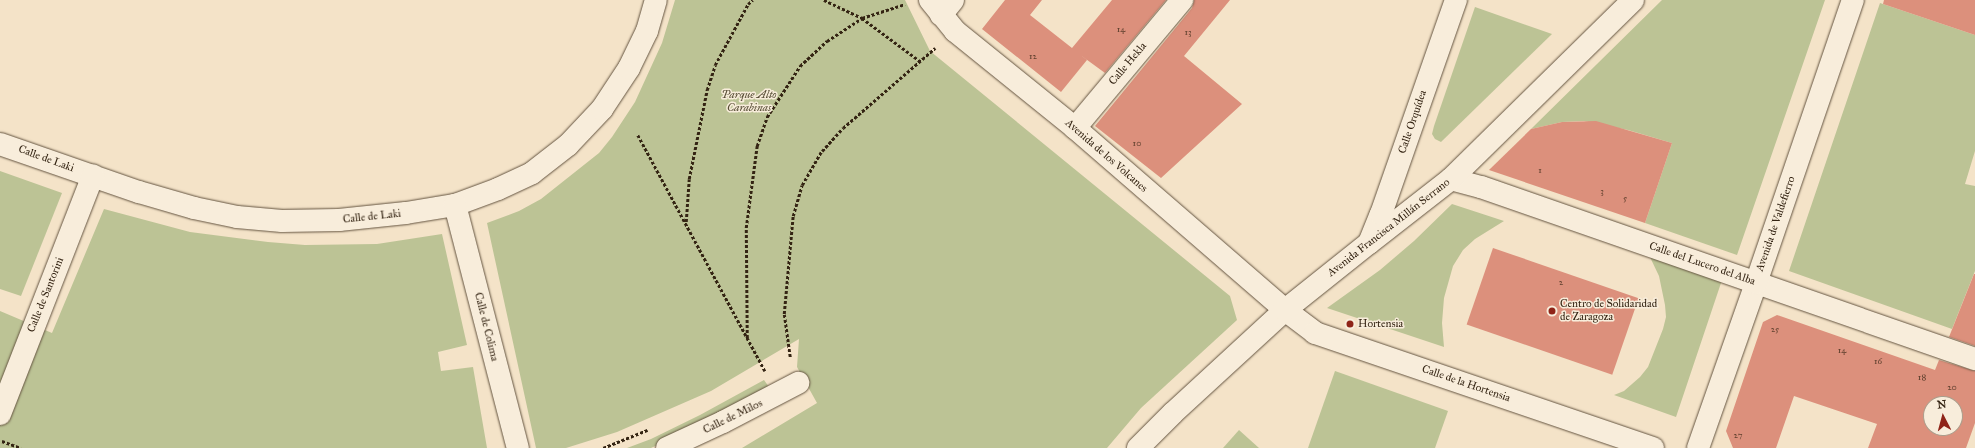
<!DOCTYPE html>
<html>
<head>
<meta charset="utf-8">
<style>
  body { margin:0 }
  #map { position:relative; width:1975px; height:448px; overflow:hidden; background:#f4e3c8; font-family:"IM FELL Great Primer",serif }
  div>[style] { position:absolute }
  .green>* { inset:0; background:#bcc395 }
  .building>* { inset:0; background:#dc907c; transform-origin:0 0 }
  .path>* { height:2.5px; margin-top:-1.25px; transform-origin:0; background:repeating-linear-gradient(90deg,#342413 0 3px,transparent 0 5px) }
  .roads { filter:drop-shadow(0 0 1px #645440) drop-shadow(0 0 1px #645440) }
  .street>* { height:22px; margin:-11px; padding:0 11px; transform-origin:11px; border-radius:11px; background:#f8eddb }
  .secondary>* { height:22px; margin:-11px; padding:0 11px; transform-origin:11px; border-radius:11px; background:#f8eddb }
  .dots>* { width:11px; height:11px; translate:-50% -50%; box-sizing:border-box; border:2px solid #f8eddb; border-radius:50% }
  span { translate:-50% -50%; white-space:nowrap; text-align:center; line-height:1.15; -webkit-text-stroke:3px #f8eddb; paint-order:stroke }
  .number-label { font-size:9px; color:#5e3f2d }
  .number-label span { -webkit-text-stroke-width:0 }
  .street-label { font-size:11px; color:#342413 }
  .park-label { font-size:11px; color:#564c34; font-style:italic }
  .poi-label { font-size:11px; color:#342413 }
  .left { translate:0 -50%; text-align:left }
  .north { position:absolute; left:1923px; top:396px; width:40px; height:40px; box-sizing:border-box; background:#f8eddb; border:1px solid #aa9d8b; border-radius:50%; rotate:354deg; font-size:11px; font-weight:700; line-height:16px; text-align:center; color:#342413 }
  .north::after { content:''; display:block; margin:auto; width:14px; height:18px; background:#8f2418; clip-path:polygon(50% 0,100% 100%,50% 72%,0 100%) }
</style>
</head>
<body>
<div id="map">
  <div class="green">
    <div style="clip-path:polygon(675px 0,905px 0,930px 51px,1230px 296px,1237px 320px,1141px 408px,1107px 448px,742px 448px,817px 403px,797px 367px,799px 339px,711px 391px,617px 432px,566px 448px,536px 448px,487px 223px,519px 211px,541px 199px,599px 153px,612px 137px,635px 102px,662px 43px)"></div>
    <div style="clip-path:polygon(1662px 0,1825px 0,1737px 255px,1645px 223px,1672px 143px,1628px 130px,1584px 121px,1562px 122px,1531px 129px)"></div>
    <div style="clip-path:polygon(1880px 3px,1975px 35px,1975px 151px,1965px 184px,1975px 186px,1975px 271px,1952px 329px,1789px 271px)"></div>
    <div style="clip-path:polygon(1475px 7px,1552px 34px,1441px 142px,1435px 139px,1432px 134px,1434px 126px)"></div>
    <div style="clip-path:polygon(0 171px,62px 193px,21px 296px,0 289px)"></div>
    <div style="clip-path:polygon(1452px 204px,1504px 221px,1475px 239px,1463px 250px,1453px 266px,1444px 298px,1442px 323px,1444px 347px,1327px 308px,1380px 270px,1414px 241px)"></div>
    <div style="clip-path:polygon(104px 209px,190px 232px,268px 242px,305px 245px,377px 244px,442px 234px,467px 345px,438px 352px,441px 371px,473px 367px,487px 448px,0 448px,0 311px,52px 333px)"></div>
    <div style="clip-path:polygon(1649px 255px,1722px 280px,1676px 417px,1614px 395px,1624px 391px,1640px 377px,1648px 367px,1663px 329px,1666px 317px,1665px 305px,1659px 276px)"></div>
    <div style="clip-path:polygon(1335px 371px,1448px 411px,1435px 448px,1308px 448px)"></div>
    <div style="clip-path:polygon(764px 380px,769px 387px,700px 425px,651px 448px,627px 448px,651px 439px,700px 415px)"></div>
    <div style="clip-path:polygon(1239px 430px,1259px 448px,1223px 448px)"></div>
  </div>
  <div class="building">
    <div style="clip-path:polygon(1005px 0,1042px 0,1030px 15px,1072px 48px,1112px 0,1166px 0,1105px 73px,1079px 54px,1087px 60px,1061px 92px,982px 29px)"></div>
    <div style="clip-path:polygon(1194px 0,1230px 0,1184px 56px,1242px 104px,1161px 178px,1095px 126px,1192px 8px)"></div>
    <div style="clip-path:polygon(1884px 0,1975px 0,1975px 35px,1883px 4px)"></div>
    <div style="clip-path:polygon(1596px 121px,1672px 143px,1645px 223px,1489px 170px,1531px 129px,1562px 122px)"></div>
    <div style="left:1493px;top:248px;width:154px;height:81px;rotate:19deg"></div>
    <div style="clip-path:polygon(1974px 274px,1975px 274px,1975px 346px,1949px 337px)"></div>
    <div style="clip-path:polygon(evenodd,1777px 315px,1935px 370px,1939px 360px,1975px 371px,1975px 423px,1966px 448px,1868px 448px,1877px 424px,1794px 396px,1776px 448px,1733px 448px,1726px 431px,1763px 322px,1777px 315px,1931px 404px,1955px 404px,1955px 428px,1931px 428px,1931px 404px)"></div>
  </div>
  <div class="path">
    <div style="left:824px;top:0;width:42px;rotate:25.3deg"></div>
    <div style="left:862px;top:18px;width:72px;rotate:36.6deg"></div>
    <div style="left:638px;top:135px;width:268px;rotate:61.7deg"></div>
    <div style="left:686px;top:222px;width:43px;rotate:-86deg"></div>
    <div style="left:689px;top:179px;width:91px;rotate:-78.6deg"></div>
    <div style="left:707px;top:90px;width:26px;rotate:-72deg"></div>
    <div style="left:715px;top:65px;width:69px;rotate:-61.6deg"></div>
    <div style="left:748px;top:4px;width:6px;rotate:-39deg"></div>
    <div style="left:747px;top:338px;width:110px;rotate:-90.5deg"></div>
    <div style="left:746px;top:228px;width:83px;rotate:-82.4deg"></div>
    <div style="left:757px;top:146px;width:31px;rotate:-71deg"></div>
    <div style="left:767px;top:117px;width:61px;rotate:-57.1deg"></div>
    <div style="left:800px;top:66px;width:37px;rotate:-43deg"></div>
    <div style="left:827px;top:41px;width:42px;rotate:-33.3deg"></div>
    <div style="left:862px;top:18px;width:45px;rotate:-18deg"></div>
    <div style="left:790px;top:357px;width:43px;rotate:-97.9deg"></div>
    <div style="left:784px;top:314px;width:98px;rotate:-84.8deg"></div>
    <div style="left:793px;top:216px;width:32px;rotate:-74deg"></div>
    <div style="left:802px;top:185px;width:39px;rotate:-60deg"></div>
    <div style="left:822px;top:151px;width:31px;rotate:-48deg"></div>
    <div style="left:843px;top:128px;width:122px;rotate:-41deg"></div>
    <div style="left:2px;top:441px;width:20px;rotate:20deg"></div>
    <div style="left:603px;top:448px;width:48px;rotate:-22.2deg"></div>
  </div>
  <div class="roads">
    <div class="street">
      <div style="left:930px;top:0;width:40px;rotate:51deg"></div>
      <div style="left:955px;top:31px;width:154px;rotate:38.9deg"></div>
      <div style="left:1075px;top:128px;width:278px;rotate:40.9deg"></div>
      <div style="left:1285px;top:310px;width:38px;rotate:37deg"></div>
      <div style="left:1315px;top:333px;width:357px;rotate:18.8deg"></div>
      <div style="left:941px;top:15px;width:19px;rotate:-51deg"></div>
      <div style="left:1075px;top:128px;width:167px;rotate:-50.1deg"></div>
      <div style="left:0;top:144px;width:147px;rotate:19.1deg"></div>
      <div style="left:139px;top:192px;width:57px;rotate:16.2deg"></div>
      <div style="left:194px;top:208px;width:44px;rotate:11.8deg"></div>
      <div style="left:237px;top:217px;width:45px;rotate:5.1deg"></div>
      <div style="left:282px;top:221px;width:57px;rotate:-1deg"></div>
      <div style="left:339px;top:220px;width:67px;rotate:-6deg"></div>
      <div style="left:406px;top:213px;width:50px;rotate:-9.3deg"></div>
      <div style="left:455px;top:205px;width:46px;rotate:-20.4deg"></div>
      <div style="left:498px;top:189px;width:38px;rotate:-25deg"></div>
      <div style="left:532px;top:173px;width:46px;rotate:-37.9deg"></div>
      <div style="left:568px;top:145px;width:50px;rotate:-46.6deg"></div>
      <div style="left:602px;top:109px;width:49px;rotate:-56.6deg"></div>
      <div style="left:629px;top:68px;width:41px;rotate:-64.1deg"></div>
      <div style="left:647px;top:31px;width:32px;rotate:-74deg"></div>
      <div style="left:1451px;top:179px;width:31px;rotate:15deg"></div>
      <div style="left:1481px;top:187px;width:523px;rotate:19.2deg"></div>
      <div style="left:455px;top:205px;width:251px;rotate:75.5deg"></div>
      <div style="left:1369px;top:243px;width:104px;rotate:-38deg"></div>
      <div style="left:1451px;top:179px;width:255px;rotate:-44.5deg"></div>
      <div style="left:0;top:414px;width:256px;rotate:-68.7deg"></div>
      <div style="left:667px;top:448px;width:62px;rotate:-24.9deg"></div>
      <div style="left:723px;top:422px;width:85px;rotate:-27.5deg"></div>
    </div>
    <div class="secondary">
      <div style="left:1138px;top:448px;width:49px;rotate:-45deg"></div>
      <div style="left:1173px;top:413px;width:152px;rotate:-42.6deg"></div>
      <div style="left:1285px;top:310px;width:107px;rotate:-38.6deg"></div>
      <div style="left:1369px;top:243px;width:31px;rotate:-68deg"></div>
      <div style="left:1381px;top:214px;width:227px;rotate:-70.7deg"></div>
      <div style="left:1698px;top:448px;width:175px;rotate:-70.6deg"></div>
      <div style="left:1756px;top:283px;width:299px;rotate:-71.1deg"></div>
    </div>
  </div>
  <div class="dots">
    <div style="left:1552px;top:311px;background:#8f2418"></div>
    <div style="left:1350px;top:324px;background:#8f2418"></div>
  </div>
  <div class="number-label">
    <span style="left:1121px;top:29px">14</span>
    <span style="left:1188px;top:32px">13</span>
    <span style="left:1033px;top:56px">12</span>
    <span style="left:1137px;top:143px">10</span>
    <span style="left:1540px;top:170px">1</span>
    <span style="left:1602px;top:191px">3</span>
    <span style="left:1625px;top:198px">5</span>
    <span style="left:1561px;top:282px">2</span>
    <span style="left:1775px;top:329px">25</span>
    <span style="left:1842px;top:350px">14</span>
    <span style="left:1878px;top:361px">16</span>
    <span style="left:1922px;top:377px">18</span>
    <span style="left:1952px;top:387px">20</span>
    <span style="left:1738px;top:435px">27</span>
  </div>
  <div class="street-label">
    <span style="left:1128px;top:64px;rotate:-50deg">Calle Hekla</span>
    <span style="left:1413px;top:122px;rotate:-71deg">Calle Orquídea</span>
    <span style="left:1106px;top:156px;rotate:41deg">Avenida de los Volcanes</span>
    <span style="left:46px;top:159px;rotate:20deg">Calle de Laki</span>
    <span style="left:372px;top:217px;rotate:-6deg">Calle de Laki</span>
    <span style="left:1776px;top:224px;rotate:-71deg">Avenida de Valdefierro</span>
    <span style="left:1389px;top:228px;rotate:-38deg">Avenida Francisca Millán Serrano</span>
    <span style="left:1702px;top:264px;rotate:19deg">Calle del Lucero del Alba</span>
    <span style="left:46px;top:295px;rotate:-68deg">Calle de Santorini</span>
    <span style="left:486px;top:327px;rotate:76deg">Calle de Colima</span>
    <span style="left:1466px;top:384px;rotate:19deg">Calle de la Hortensia</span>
    <span style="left:733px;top:417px;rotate:-26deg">Calle de Milos</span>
  </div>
  <div class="park-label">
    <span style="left:749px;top:102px">Parque Alto<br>Carabinas</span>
  </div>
  <div class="poi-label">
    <span class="left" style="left:1560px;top:311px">Centro de Solidaridad<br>de Zaragoza</span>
    <span class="left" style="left:1358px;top:324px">Hortensia</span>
  </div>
  <div class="north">N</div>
</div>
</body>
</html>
